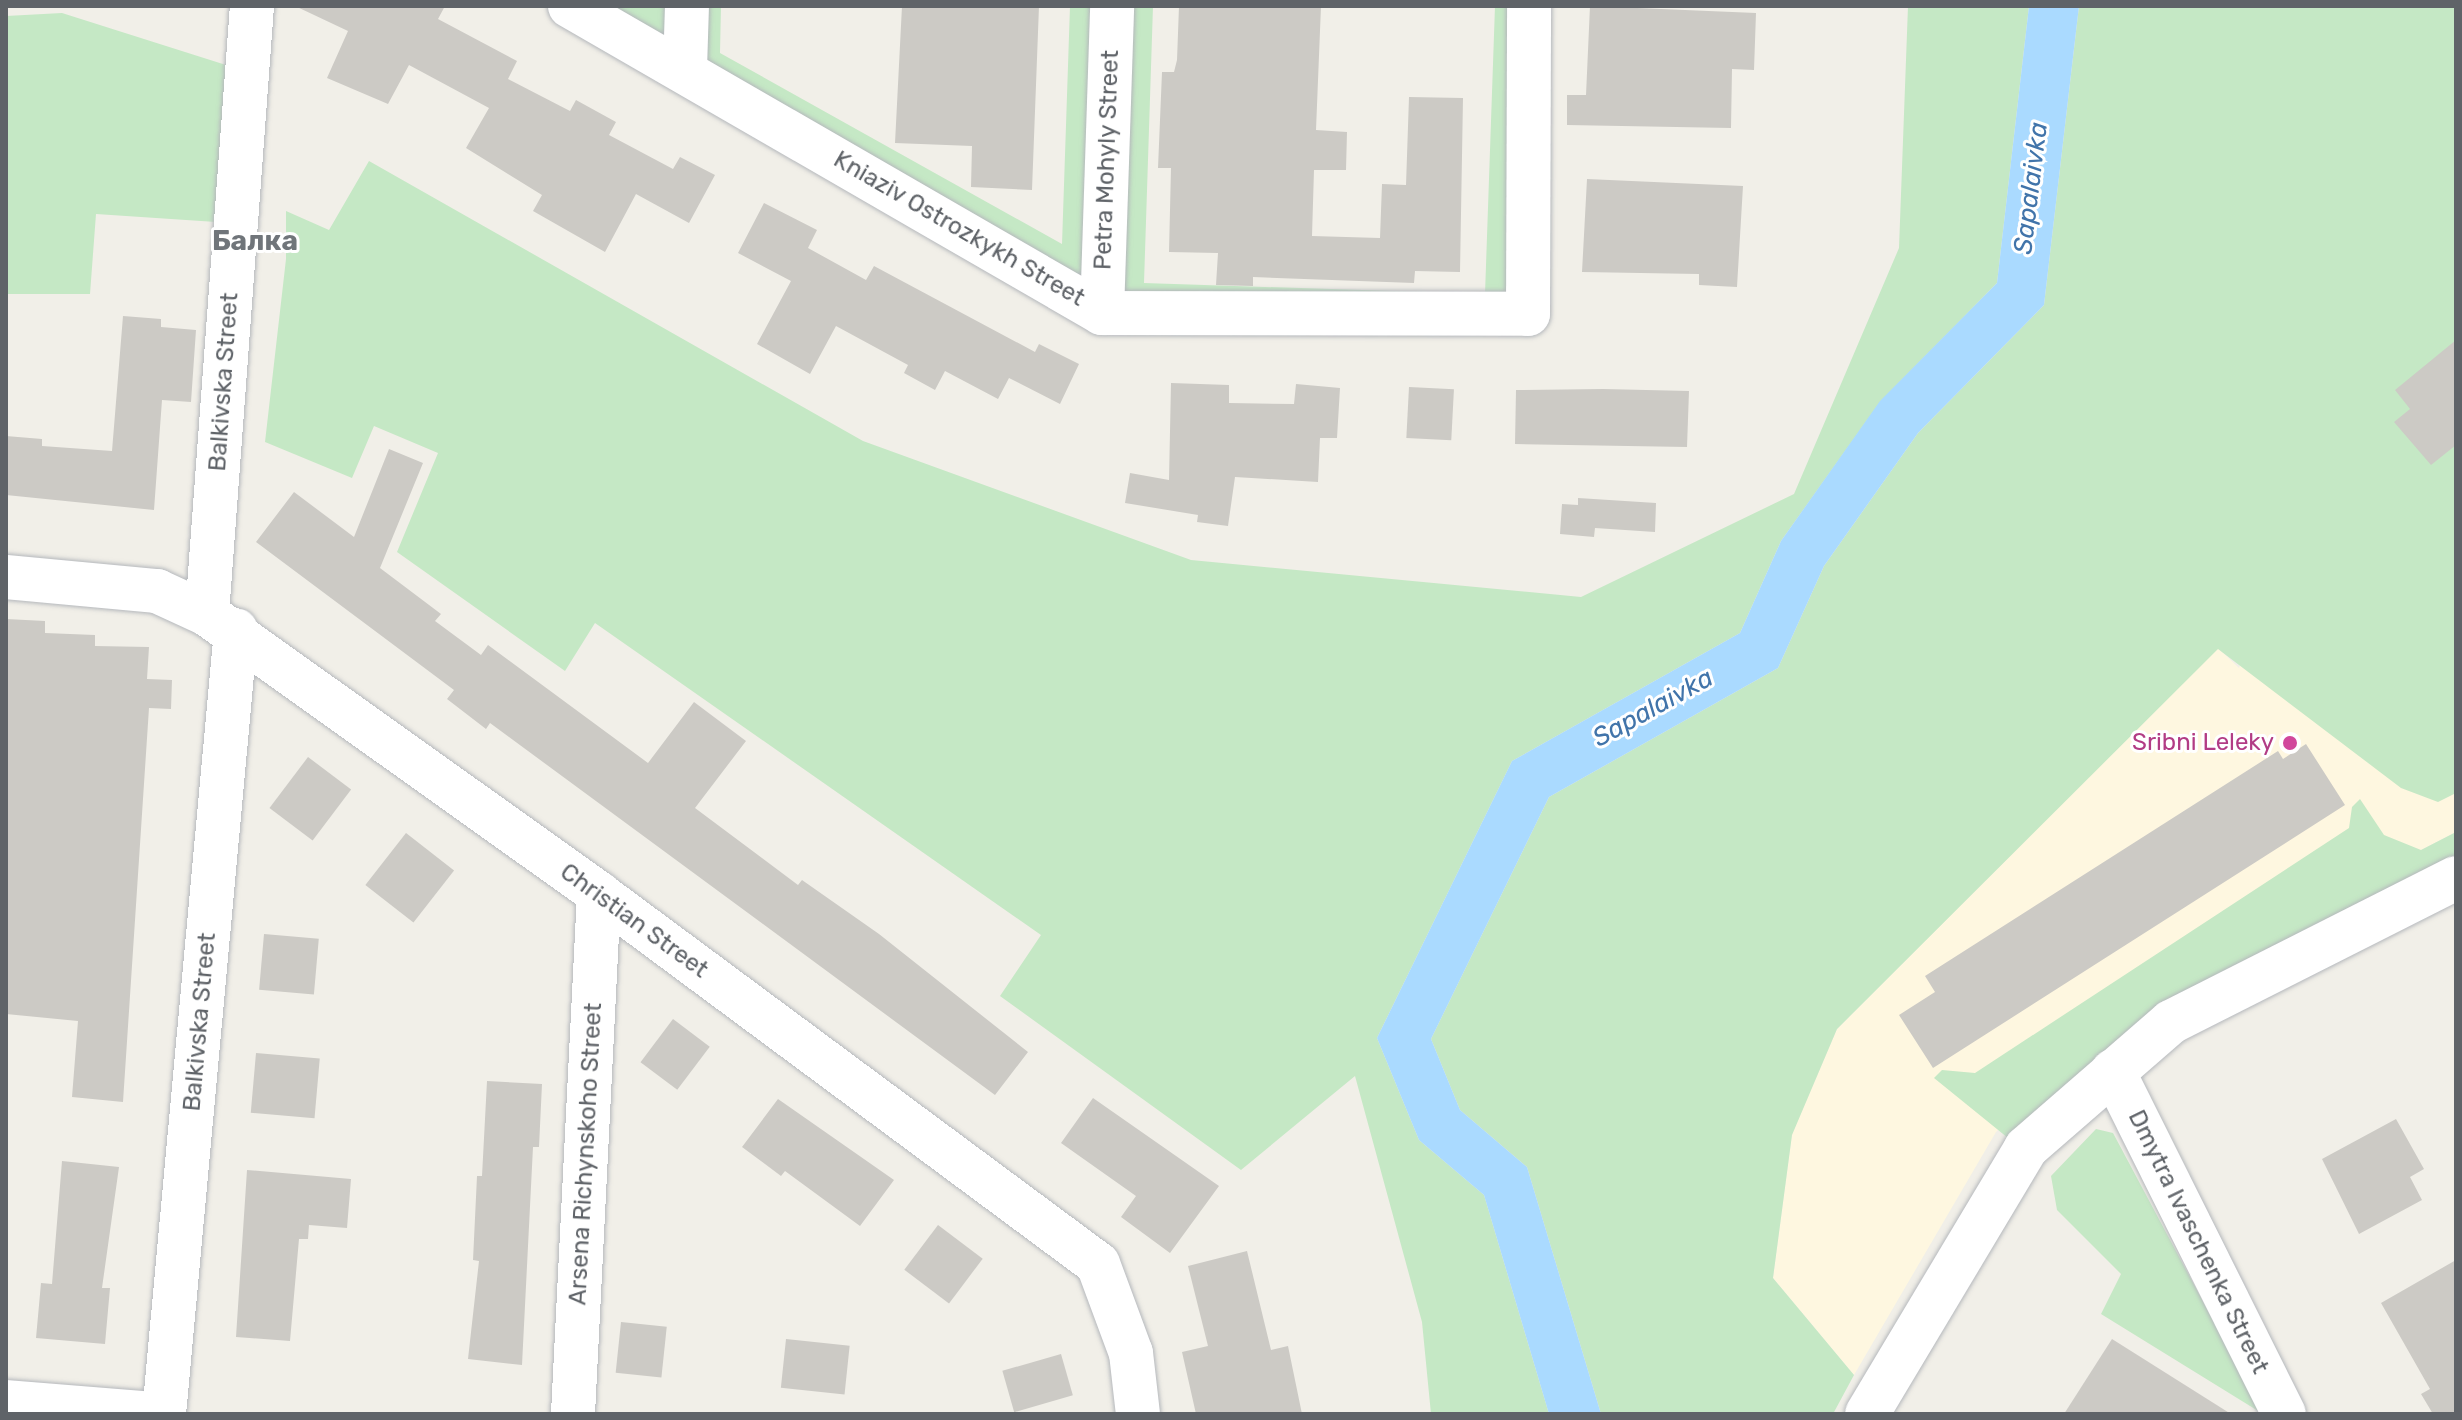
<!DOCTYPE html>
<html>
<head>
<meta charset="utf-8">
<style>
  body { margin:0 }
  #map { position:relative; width:2462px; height:1420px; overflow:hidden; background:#f1efe8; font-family:Rubik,sans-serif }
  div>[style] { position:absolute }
  .commercial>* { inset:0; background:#fef7e0 }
  .green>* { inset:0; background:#c5e8c5 }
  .water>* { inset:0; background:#aadaff }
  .building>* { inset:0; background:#cccac5; transform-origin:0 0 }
  .roads { filter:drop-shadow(0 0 2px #b5b8bc) drop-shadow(0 0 2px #b5b8bc) }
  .minor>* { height:44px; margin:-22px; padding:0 22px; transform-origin:22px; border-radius:22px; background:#fff }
  .dots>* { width:22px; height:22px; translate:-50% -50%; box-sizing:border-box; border:4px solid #fff; border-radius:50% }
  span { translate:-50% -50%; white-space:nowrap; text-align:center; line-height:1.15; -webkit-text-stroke:6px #fff; paint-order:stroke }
  .street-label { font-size:24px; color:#5f6368 }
  .hotel-label { font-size:24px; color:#b23c85 }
  .right { translate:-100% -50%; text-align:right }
  .water-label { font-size:26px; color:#4174aa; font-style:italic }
  .quarter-label { font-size:28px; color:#70757a; font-weight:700 }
  .frame { position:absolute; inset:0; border:8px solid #5f6368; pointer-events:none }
</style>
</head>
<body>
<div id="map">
  <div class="commercial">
    <div style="clip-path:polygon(2456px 119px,2456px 832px,2140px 995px,1996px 1132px,1854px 1375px,1773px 1278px,1792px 1134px,1837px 1029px,2218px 648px,2239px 668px)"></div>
  </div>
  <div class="green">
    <div style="clip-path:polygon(602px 6px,674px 6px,673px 45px)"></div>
    <div style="clip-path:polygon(701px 6px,721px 6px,720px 53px,1062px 244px,1070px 6px,1099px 6px,1090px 288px,699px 60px)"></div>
    <div style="clip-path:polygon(1126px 6px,1153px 6px,1144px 283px,1485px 294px,1495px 6px,1514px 6px,1513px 299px,1116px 298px)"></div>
    <div style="clip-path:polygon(1908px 6px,2029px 6px,1997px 283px,1880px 402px,1781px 541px,1740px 633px,1512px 761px,1377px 1038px,1419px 1140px,1484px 1195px,1549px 1414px,1431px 1414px,1422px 1322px,1355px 1076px,1241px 1170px,1000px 996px,1041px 935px,595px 623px,565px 671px,397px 552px,438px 453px,374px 426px,352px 478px,265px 442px,286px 259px,286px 211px,329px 230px,369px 161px,863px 441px,1191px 560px,1581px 597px,1794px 494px,1899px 248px)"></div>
    <div style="clip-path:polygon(2079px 6px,2456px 6px,2456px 793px,2438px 802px,2401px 788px,2218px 649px,1837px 1029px,1792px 1135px,1773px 1278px,1854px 1375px,1833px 1414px,1601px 1414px,1527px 1167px,1460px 1110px,1431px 1039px,1549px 797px,1778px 668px,1824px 566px,1918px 433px,2044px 305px)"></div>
    <div style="clip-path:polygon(62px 13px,226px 65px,216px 222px,96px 214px,90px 294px,6px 294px,6px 16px)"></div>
    <div style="clip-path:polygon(2360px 799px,2384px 835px,2421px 850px,2456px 832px,2456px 855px,2123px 1035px,2008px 1138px,1934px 1078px,1942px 1070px,1975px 1073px,2349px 828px,2352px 807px)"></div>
    <div style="clip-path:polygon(2096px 1129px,2113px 1133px,2263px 1414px,2101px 1314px,2121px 1274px,2057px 1210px,2051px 1176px)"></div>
  </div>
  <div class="water">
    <div style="clip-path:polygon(2029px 6px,2079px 6px,2044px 305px,1918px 433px,1824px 566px,1778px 668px,1549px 797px,1431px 1039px,1460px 1110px,1527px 1167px,1601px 1414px,1549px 1414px,1484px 1195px,1419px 1140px,1377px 1038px,1512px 761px,1740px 633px,1781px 541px,1880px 401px,1997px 283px)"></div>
  </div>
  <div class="building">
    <div style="clip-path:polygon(295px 6px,445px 6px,438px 19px,517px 61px,508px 79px,570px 111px,576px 100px,616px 122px,609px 135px,673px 169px,680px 157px,715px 175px,689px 223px,636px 194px,605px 252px,533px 211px,542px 195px,466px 148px,489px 108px,409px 65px,388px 104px,327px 78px,348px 31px)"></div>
    <div style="clip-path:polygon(902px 6px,1039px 6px,1032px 190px,971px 187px,972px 146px,895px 143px)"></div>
    <div style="clip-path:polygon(1179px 6px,1321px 6px,1316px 130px,1347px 132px,1346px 170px,1314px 170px,1312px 236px,1380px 238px,1382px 184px,1406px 185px,1409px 97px,1463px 98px,1460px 272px,1415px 271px,1414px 283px,1253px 277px,1253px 286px,1216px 285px,1218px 253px,1169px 252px,1171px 168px,1158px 168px,1162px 72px,1174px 72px,1177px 60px)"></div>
    <div style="clip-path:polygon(1590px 6px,1756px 13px,1754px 70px,1732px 69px,1731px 128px,1567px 125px,1567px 95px,1586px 95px)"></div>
    <div style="clip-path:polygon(1587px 179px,1743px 186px,1737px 287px,1699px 285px,1699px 274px,1582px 272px)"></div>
    <div style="clip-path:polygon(764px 203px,817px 230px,808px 248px,866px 280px,874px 266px,1035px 352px,1039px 344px,1079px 364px,1060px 404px,1009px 378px,998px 399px,945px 371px,935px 390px,904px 373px,908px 365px,836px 326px,810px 374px,757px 344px,791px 281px,738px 253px)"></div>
    <div style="clip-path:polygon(123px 316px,161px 319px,161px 327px,196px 330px,191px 402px,162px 400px,154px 510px,6px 495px,6px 436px,42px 439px,42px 446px,112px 451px)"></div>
    <div style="clip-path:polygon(2456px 340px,2456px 445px,2431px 465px,2394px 422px,2410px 409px,2395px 390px)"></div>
    <div style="clip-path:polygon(1171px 383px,1229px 385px,1229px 403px,1294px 404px,1296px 384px,1340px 388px,1337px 438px,1320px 438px,1318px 482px,1235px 477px,1228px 526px,1197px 522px,1198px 515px,1125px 503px,1130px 473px,1169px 480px)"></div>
    <div style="left:1409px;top:387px;width:45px;height:51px;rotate:3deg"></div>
    <div style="clip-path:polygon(1603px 389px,1689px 391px,1687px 447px,1515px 444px,1516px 390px)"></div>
    <div style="clip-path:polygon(389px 449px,423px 463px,380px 568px,441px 614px,435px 621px,481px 655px,488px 645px,648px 763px,694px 702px,746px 741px,695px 808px,798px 885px,802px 880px,879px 934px,1028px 1052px,995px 1095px,490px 723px,486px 729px,447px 699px,454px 690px,256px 542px,294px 492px,354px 537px)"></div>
    <div style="clip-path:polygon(1578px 498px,1656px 503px,1655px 532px,1595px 528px,1594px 537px,1560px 534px,1562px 504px,1578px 505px)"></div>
    <div style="clip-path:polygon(6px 619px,45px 621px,45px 633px,95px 635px,95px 646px,149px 647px,147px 679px,172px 680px,171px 709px,149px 708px,123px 1102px,72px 1097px,78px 1021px,6px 1014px)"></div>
    <div style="clip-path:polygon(2306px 744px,2345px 805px,1933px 1068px,1899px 1015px,1935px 992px,1925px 976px,2278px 751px,2283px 759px)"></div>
    <div style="left:308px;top:757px;width:54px;height:64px;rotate:37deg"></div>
    <div style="left:406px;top:833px;width:61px;height:66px;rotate:38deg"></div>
    <div style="left:264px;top:934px;width:55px;height:56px;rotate:5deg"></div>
    <div style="left:673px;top:1019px;width:46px;height:54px;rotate:37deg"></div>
    <div style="left:256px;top:1053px;width:64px;height:60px;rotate:5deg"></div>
    <div style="clip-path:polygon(487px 1081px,542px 1084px,539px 1147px,533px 1147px,522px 1365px,468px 1359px,479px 1261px,473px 1260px,477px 1176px,482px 1176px)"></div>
    <div style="clip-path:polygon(1093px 1098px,1219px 1186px,1170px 1253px,1121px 1217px,1136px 1196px,1061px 1143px)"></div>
    <div style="clip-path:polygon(778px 1099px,894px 1180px,860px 1226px,785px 1171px,781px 1176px,742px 1147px)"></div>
    <div style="clip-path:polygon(2396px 1119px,2424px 1169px,2410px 1177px,2422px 1200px,2359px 1234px,2322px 1159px)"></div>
    <div style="clip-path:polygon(62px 1161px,119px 1167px,102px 1288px,110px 1288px,105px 1344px,36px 1338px,41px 1283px,52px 1284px)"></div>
    <div style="clip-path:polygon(247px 1170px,351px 1179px,347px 1228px,309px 1225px,308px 1239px,299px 1239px,290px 1341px,236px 1337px)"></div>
    <div style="left:938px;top:1225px;width:56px;height:56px;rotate:37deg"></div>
    <div style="clip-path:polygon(1247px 1251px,1271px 1350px,1288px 1346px,1302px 1414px,1196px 1414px,1182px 1352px,1208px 1346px,1188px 1266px)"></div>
    <div style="clip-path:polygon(2456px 1260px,2456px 1414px,2433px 1414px,2421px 1394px,2430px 1389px,2381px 1303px)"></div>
    <div style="left:621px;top:1322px;width:46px;height:51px;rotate:6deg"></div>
    <div style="left:786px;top:1339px;width:64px;height:49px;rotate:6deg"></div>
    <div style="clip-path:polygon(2112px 1339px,2231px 1414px,2064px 1414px)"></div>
    <div style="left:1061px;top:1354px;width:43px;height:61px;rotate:74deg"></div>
  </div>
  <div class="roads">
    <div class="minor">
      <div style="left:570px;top:6px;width:614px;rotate:29.99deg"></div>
      <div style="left:1102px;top:313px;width:426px;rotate:0.1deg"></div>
      <div style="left:1528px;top:314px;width:308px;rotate:-89.8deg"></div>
      <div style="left:685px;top:69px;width:63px;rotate:-88.2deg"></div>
      <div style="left:1102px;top:313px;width:307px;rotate:-88.1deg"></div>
      <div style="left:6px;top:577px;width:152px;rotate:5.3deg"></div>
      <div style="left:157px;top:591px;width:55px;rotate:24.7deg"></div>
      <div style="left:207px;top:614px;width:482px;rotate:35.5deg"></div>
      <div style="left:599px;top:894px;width:621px;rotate:36.56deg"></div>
      <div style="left:1098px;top:1264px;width:95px;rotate:69.7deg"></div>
      <div style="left:1131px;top:1353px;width:61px;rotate:83.5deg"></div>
      <div style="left:207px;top:614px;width:610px;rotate:-85.77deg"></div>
      <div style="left:2113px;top:1071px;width:383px;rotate:63.5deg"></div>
      <div style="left:6px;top:1402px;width:148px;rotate:4.6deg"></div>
      <div style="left:164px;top:1414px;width:787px;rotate:-84.75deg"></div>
      <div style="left:573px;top:1414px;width:521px;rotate:-87.14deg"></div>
      <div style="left:1867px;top:1414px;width:310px;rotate:-59.1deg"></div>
      <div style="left:2026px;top:1148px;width:192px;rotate:-41deg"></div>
      <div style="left:2171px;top:1022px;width:319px;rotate:-26.8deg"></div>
    </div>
  </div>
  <div class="dots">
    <div style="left:2290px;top:743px;background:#d1479c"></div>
  </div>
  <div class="street-label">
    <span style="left:1107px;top:160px;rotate:-88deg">Petra Mohyly Street</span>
    <span style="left:959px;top:229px;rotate:30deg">Kniaziv Ostrozkykh Street</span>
    <span style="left:224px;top:382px;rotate:-86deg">Balkivska Street</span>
    <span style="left:634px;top:921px;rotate:36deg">Christian Street</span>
    <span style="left:200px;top:1022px;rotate:-85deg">Balkivska Street</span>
    <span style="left:586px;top:1154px;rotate:-87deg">Arsena Richynskoho Street</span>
    <span style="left:2198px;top:1242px;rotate:64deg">Dmytra Ivaschenka Street</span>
  </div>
  <div class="hotel-label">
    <span class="right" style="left:2274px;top:743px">Sribni Leleky</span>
  </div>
  <div class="water-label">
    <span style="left:2031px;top:188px;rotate:-83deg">Sapalaivka</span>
    <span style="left:1653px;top:708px;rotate:-29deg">Sapalaivka</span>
  </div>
  <div class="quarter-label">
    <span style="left:255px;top:241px">Балка</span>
  </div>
  <div class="frame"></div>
</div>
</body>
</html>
